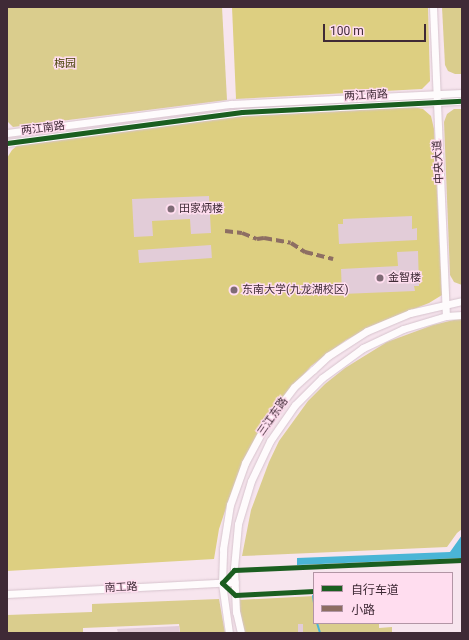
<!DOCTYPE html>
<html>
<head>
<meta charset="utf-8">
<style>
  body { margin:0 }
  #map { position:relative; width:469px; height:640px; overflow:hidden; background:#f7e5ee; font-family:Roboto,"Noto Sans SC",sans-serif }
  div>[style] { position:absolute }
  .green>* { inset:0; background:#dacd8d }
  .forest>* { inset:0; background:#ddcf81 }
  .water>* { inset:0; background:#4ab5d6 }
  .stream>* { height:2px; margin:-1px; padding:0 1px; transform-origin:1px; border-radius:1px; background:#4ab5d6 }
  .building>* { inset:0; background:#e2ccd8; transform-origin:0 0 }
  .roads { filter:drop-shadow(0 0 1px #d6c3cd) drop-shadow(0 0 1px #d6c3cd) }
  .minor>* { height:7px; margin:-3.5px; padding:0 3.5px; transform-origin:3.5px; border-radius:3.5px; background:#fefbfc }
  .quiet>* { height:4px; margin-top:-2px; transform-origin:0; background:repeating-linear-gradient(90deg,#8d6e63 0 8px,transparent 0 12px) }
  .cycleway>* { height:5px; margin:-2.5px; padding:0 2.5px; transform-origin:2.5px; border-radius:2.5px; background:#1b5e20 }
  .dots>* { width:11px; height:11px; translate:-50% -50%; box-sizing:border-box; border:2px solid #ffddef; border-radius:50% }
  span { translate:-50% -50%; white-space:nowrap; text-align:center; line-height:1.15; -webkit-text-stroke:3px #ffddef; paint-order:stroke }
  .park-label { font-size:11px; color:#423e01 }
  .street-label { font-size:11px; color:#3f2a36 }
  .poi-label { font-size:11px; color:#3f2a36 }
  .left { translate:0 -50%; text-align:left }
  .frame { position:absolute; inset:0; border:8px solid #3f2a36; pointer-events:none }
  .legend { position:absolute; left:313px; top:572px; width:140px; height:52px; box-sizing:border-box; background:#ffddef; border:1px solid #b295a5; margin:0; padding:5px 7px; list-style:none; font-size:12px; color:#3f2a36 }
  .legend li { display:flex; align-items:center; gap:8px; height:20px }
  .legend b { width:20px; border:1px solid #b295a5 }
  .scale { position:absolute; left:323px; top:24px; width:103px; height:18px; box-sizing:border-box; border:2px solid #3f2a36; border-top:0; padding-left:5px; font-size:12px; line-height:14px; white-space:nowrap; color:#3f2a36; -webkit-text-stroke:3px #ffddef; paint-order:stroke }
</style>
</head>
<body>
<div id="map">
  <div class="green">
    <div style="clip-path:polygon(7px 7px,222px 7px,227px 100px,13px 127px,7px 121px)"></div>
    <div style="clip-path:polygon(442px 7px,462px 7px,462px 74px,455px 74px,448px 71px,445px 65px)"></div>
    <div style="clip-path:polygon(454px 109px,462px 109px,462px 285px,454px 282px,450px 275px,444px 122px,447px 114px)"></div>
    <div style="clip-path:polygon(462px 318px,462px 529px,457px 533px,447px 547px,242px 556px,251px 510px,269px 462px,279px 441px,308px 401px,325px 384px,345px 368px,387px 342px,433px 325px)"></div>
    <div style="clip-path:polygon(314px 596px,314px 623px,379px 623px,379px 628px,392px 627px,392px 633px,244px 633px,238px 600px)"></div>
    <div style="clip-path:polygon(219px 599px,225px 633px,180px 632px,179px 624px,83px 628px,83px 633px,7px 633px,7px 615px,92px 612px,92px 604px)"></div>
  </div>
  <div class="forest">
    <div style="clip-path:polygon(232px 7px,428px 7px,430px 81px,422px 89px,236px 99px)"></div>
    <div style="clip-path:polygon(413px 107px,423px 109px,431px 116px,434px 129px,442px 295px,429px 303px,384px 321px,346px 340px,311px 366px,294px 386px,272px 412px,229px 499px,219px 529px,214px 559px,7px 571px,7px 158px,12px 150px,19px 144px,244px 116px)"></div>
  </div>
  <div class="water">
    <div style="clip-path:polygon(462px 535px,462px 558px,297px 565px,297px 558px,450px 552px)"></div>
  </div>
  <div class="stream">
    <div style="left:313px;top:596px;width:7px;rotate:82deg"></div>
    <div style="left:317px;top:623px;width:10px;rotate:73deg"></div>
  </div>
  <div class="building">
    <div style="clip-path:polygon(209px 196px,211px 233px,191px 234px,190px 219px,152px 221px,153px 236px,134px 237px,132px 199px)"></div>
    <div style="clip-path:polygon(412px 216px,412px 229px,417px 228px,417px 240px,339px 244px,338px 224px,343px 224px,343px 219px)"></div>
    <div style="left:211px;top:245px;width:13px;height:73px;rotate:86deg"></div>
    <div style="clip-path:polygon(418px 251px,419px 286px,414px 286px,415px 291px,342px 294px,341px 269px,398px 266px,397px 252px)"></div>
    <div style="left:298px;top:624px;width:5px;height:9px"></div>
    <div style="clip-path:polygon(179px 626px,180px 633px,118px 633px,117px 629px)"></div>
  </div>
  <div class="roads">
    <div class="minor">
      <div style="left:433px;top:7px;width:309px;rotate:87.6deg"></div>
      <div style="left:7px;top:133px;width:226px;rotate:-7.4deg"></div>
      <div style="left:231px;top:104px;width:231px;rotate:-2.7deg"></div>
      <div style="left:7px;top:143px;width:237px;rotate:-7.5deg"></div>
      <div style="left:242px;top:112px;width:220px;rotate:-2.9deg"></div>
      <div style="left:7px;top:594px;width:228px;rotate:-3deg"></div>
      <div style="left:229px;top:633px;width:50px;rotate:-98deg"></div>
      <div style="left:222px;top:583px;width:34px;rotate:-88deg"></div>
      <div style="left:223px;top:549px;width:45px;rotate:-81deg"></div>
      <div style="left:230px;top:505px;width:45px;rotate:-70.3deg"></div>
      <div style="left:245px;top:463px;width:44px;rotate:-61.7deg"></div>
      <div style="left:266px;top:424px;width:46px;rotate:-52.9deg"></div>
      <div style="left:294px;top:387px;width:25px;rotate:-42deg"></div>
      <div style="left:313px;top:370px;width:21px;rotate:-43deg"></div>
      <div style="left:328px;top:356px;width:46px;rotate:-32.7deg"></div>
      <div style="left:367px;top:331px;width:47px;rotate:-22.7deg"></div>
      <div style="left:410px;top:313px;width:53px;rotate:-13deg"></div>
      <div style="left:241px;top:633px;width:22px;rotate:-103deg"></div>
      <div style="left:236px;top:612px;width:44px;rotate:-92.6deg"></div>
      <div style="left:234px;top:568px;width:44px;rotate:-84.8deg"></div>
      <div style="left:238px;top:524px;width:45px;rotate:-73.2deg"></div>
      <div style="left:251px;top:481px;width:44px;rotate:-64.6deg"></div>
      <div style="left:270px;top:441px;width:44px;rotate:-55.2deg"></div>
      <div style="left:295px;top:405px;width:38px;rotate:-45deg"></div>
      <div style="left:322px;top:378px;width:51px;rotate:-36.2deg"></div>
      <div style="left:363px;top:348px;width:44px;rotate:-25.4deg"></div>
      <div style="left:403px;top:329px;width:45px;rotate:-16.8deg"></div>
      <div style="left:446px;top:316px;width:16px;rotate:-4deg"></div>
    </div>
  </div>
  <div class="quiet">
    <div style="left:225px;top:231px;width:17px;rotate:7deg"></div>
    <div style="left:242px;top:233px;width:16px;rotate:22deg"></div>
    <div style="left:257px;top:239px;width:7px;rotate:-8deg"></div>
    <div style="left:264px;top:238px;width:27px;rotate:10deg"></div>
    <div style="left:291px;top:243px;width:17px;rotate:33deg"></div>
    <div style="left:305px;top:252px;width:29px;rotate:14deg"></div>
  </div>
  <div class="cycleway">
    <div style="left:7px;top:143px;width:237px;rotate:-7.5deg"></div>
    <div style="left:242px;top:112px;width:220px;rotate:-2.9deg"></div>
    <div style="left:314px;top:591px;width:79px;rotate:177.1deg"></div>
    <div style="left:235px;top:595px;width:18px;rotate:-137deg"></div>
    <div style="left:222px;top:583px;width:18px;rotate:-47deg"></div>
    <div style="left:234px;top:570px;width:228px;rotate:-2.5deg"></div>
  </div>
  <div class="dots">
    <div style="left:171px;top:209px;background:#7f6b76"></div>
    <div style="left:380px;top:278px;background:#7f6b76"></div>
    <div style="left:234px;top:290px;background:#7f6b76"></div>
  </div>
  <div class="park-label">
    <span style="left:65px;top:64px">梅园</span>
  </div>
  <div class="street-label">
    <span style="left:366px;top:96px;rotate:-3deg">两江南路</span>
    <span style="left:43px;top:129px;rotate:-7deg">两江南路</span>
    <span style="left:439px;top:162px;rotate:-93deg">中央大道</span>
    <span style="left:273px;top:417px;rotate:-55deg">三江东路</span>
    <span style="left:121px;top:588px;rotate:-3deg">南工路</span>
  </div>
  <div class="poi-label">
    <span class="left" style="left:179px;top:209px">田家炳楼</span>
    <span class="left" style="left:388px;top:278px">金智楼</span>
    <span class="left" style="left:242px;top:290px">东南大学(九龙湖校区)</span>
  </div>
  <div class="frame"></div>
  <ul class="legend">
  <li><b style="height:5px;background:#1b5e20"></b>自行车道</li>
  <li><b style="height:5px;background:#8d6e63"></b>小路</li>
  </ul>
  <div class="scale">100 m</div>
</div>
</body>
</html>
